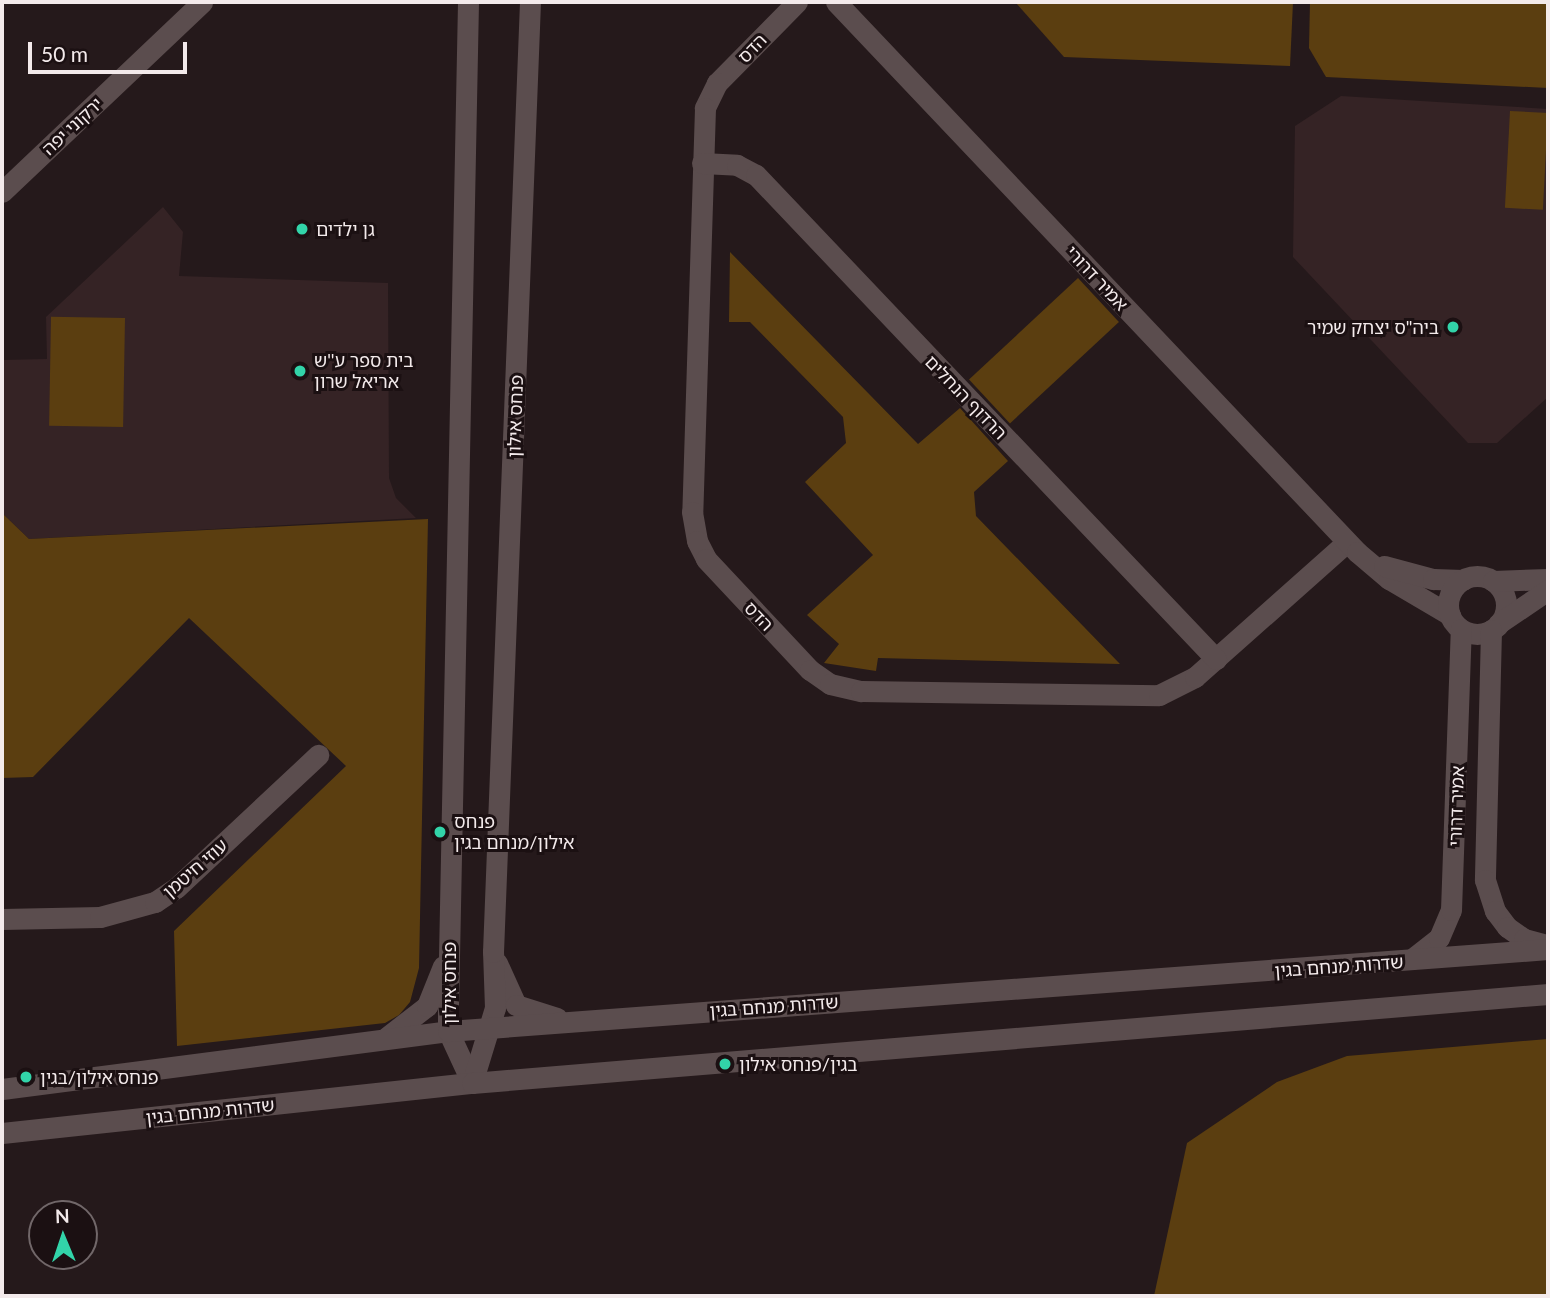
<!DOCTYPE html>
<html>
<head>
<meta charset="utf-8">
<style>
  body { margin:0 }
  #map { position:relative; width:1550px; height:1298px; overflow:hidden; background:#25191b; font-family:Lato,"Noto Sans Hebrew",sans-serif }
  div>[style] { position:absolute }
  .built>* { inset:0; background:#352325 }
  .green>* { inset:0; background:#5b3e10; transform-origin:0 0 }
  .minor>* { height:21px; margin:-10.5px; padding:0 10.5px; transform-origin:10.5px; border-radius:10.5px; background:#5b4d4e }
  .minor>.ring { margin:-10.5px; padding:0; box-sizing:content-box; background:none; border:21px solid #5b4d4e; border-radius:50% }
  .dots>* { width:19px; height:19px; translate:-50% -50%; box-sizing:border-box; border:4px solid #1b1012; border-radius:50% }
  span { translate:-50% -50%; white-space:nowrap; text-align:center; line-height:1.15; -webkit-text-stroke:6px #1b1012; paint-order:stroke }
  .street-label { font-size:18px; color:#f3eaeb }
  .poi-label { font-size:18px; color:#f3eaeb }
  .left { translate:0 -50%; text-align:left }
  .right { translate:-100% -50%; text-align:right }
  .frame { position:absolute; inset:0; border:4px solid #f3eaeb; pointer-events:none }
  .north { position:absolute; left:28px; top:1200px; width:70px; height:70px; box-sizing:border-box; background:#1b1012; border:2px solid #716769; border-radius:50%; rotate:358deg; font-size:19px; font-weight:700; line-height:28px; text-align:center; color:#f3eaeb }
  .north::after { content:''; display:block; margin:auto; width:24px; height:32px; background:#32d4a9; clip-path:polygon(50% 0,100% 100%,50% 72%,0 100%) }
  .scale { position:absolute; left:28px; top:42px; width:159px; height:32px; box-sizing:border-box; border:4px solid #f3eaeb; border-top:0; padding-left:9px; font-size:21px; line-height:24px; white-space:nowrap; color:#f3eaeb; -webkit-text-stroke:5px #1b1012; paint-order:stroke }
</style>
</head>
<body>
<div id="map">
  <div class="built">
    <div style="clip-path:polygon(1341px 96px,1548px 109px,1548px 397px,1497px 443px,1468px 443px,1293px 257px,1295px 126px)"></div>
    <div style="clip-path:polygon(163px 207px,183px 232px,179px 276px,388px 283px,389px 478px,396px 498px,416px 518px,29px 539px,2px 513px,2px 360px,47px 359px,46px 317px)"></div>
  </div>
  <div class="green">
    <div style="clip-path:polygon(1015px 2px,1293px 2px,1290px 66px,1064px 57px)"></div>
    <div style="clip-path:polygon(1310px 2px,1548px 2px,1548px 88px,1326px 77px,1309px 48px)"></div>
    <div style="left:1510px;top:111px;width:38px;height:97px;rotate:3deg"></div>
    <div style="clip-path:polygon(730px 252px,918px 444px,960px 408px,1008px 461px,974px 492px,976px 516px,1120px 664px,878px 658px,876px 671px,824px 663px,839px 644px,807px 615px,873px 555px,805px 482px,846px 443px,843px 417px,750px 322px,729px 322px)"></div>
    <div style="left:1078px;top:278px;width:60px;height:149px;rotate:47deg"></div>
    <div style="left:125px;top:318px;width:109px;height:74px;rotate:91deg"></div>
    <div style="clip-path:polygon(2px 513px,29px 539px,428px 519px,419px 968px,410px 1002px,399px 1015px,385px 1023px,177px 1046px,174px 931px,346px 766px,189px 618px,33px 777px,2px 778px)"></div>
    <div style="clip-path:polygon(1548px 1039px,1548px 1296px,1154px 1296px,1187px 1143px,1277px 1082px,1347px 1056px)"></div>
  </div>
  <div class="minor">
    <div style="left:468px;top:2px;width:1008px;rotate:91.14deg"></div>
    <div style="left:448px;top:1010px;width:21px;rotate:90deg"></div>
    <div style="left:448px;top:1031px;width:57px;rotate:65.2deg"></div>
    <div style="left:797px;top:2px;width:114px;rotate:134.6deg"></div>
    <div style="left:717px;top:83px;width:28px;rotate:116deg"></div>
    <div style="left:705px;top:108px;width:404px;rotate:91.8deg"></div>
    <div style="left:692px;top:512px;width:29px;rotate:80deg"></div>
    <div style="left:697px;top:541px;width:20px;rotate:63deg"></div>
    <div style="left:706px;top:559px;width:152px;rotate:46.9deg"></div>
    <div style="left:810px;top:670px;width:24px;rotate:35deg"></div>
    <div style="left:830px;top:684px;width:32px;rotate:13deg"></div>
    <div style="left:861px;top:691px;width:298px;rotate:0.8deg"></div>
    <div style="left:1159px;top:695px;width:40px;rotate:-26.6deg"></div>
    <div style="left:1195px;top:677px;width:203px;rotate:-41.6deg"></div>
    <div style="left:836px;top:2px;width:758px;rotate:46.55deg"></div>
    <div style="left:1357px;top:552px;width:42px;rotate:40.2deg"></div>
    <div style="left:1389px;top:579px;width:71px;rotate:30.5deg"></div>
    <div style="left:702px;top:163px;width:35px;rotate:3deg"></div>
    <div style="left:737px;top:165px;width:21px;rotate:28deg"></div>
    <div style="left:756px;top:175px;width:668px;rotate:46.46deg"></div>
    <div style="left:2px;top:192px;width:276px;rotate:-43.5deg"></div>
    <div style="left:1384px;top:566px;width:51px;rotate:14.9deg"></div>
    <div style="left:1433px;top:579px;width:30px;rotate:2deg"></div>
    <div class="ring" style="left:1448px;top:576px;width:37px;height:37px"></div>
    <div style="left:1493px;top:581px;width:55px;rotate:-2.1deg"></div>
    <div style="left:1499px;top:623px;width:59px;rotate:-34deg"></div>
    <div style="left:1491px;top:630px;width:250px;rotate:91.4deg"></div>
    <div style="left:1485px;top:880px;width:33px;rotate:72deg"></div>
    <div style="left:1495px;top:911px;width:20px;rotate:53deg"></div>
    <div style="left:1507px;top:927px;width:21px;rotate:35deg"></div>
    <div style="left:1524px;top:939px;width:23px;rotate:15deg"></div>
    <div style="left:2px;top:919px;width:98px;rotate:-1.2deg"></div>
    <div style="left:100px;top:917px;width:57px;rotate:-15.3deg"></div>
    <div style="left:155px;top:902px;width:25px;rotate:-34deg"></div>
    <div style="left:176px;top:888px;width:195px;rotate:-43.1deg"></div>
    <div style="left:1412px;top:959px;width:34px;rotate:-38deg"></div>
    <div style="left:1439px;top:938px;width:30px;rotate:-67deg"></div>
    <div style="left:1451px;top:910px;width:281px;rotate:-88deg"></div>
    <div style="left:497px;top:963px;width:46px;rotate:65.7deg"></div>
    <div style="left:516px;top:1005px;width:43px;rotate:17.6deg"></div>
    <div style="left:387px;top:1037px;width:51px;rotate:-37.8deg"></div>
    <div style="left:427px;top:1006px;width:43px;rotate:-68.2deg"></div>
    <div style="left:472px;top:1083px;width:78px;rotate:-73deg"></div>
    <div style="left:495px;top:1008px;width:56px;rotate:-92deg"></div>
    <div style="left:493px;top:952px;width:951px;rotate:-87.77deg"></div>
    <div style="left:2px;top:1089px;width:450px;rotate:-7.4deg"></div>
    <div style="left:448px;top:1031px;width:1103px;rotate:-4.26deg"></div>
    <div style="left:2px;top:1133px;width:473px;rotate:-6.1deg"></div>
    <div style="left:472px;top:1083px;width:1080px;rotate:-4.73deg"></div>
  </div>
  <div class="dots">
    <div style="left:302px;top:229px;background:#32d4a9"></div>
    <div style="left:1453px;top:327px;background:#32d4a9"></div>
    <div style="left:300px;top:371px;background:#32d4a9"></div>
    <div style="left:440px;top:832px;background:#32d4a9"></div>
    <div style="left:725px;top:1064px;background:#32d4a9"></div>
    <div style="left:26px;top:1077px;background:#32d4a9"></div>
  </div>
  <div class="street-label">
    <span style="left:752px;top:48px;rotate:-46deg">הדס</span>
    <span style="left:72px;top:126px;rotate:-43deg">ירקוני יפה</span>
    <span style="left:1097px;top:278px;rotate:47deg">אמיר דרורי</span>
    <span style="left:966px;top:397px;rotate:46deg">הרדוף הנחלים</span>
    <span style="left:515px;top:416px;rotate:-88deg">פנחס אילון</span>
    <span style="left:759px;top:616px;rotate:46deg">הדס</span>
    <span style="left:1456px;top:806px;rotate:-88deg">אמיר דרורי</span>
    <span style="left:195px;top:868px;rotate:-41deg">עוזי חיטמן</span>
    <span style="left:1339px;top:966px;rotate:-4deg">שדרות מנחם בגין</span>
    <span style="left:449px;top:983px;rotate:-90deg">פנחס אילון</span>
    <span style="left:774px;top:1006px;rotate:-4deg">שדרות מנחם בגין</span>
    <span style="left:210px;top:1111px;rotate:-6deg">שדרות מנחם בגין</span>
  </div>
  <div class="poi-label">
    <span class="left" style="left:316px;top:229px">גן ילדים</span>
    <span class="right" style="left:1439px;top:327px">ביה"ס יצחק שמיר</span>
    <span class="left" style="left:314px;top:371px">בית ספר ע''ש<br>אריאל שרון</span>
    <span class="left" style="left:454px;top:832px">פנחס<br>אילון/מנחם בגין</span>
    <span class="left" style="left:739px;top:1064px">בגין/פנחס אילון</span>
    <span class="left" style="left:40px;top:1077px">פנחס אילון/בגין</span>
  </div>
  <div class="frame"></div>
  <div class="north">N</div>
  <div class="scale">50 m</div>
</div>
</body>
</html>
